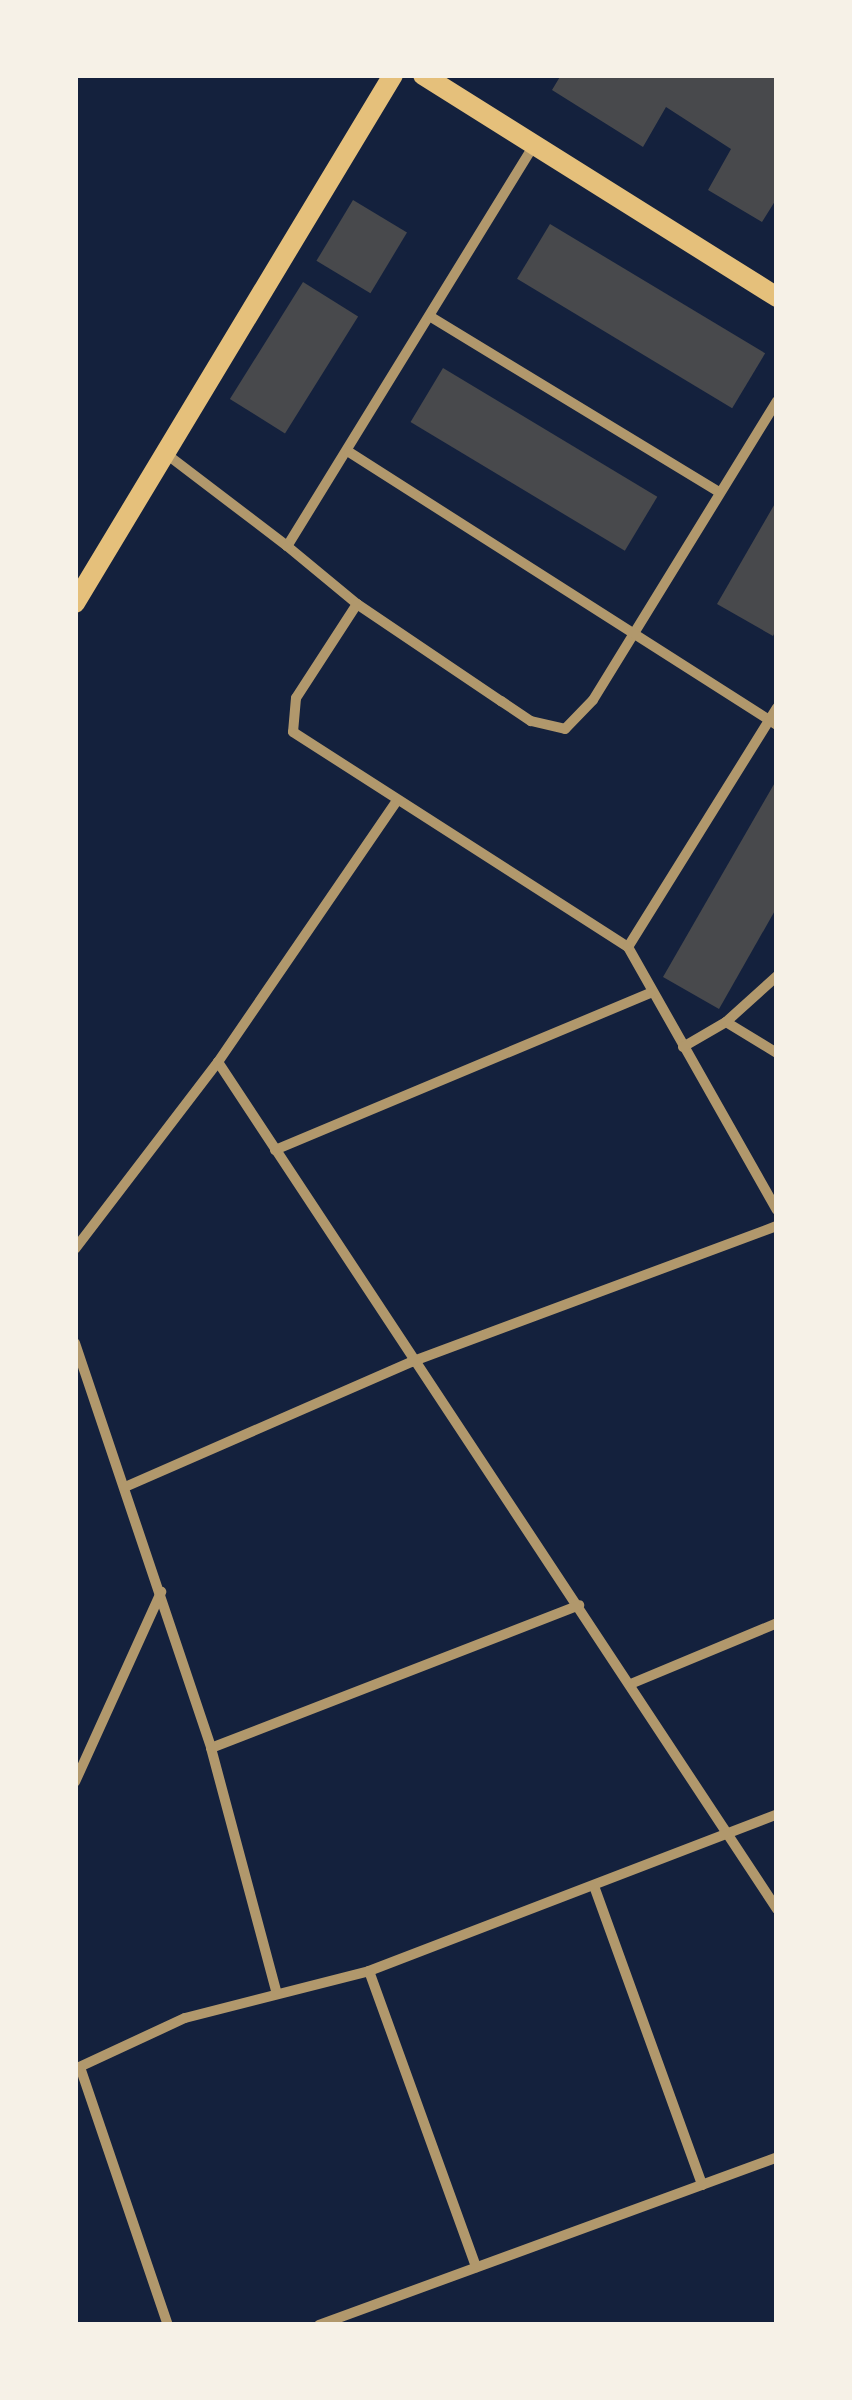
<!DOCTYPE html>
<html>
<head>
<meta charset="utf-8">
<style>
  body { margin:0 }
  #map { position:relative; width:852px; height:2400px; overflow:hidden; background:#14213d; font-family:Ubuntu,sans-serif }
  div>[style] { position:absolute }
  .building>* { inset:0; background:#48494c; transform-origin:0 0 }
  .minor>* { height:10px; margin:-5px; padding:0 5px; transform-origin:5px; border-radius:5px; background:#b1986c }
  .secondary>* { height:20px; margin:-10px; padding:0 10px; transform-origin:10px; border-radius:10px; background:#e5c07b }
  span { translate:-50% -50%; white-space:nowrap; text-align:center; line-height:1.15; -webkit-text-stroke:8px #f6f1e7; paint-order:stroke }
  .frame { position:absolute; inset:0; border:78px solid #f6f1e7; pointer-events:none }
</style>
</head>
<body>
<div id="map">
  <div class="building">
    <div style="clip-path:polygon(561px 75px,777px 75px,777px 198px,762px 222px,708px 190px,731px 149px,666px 107px,643px 147px,552px 90px)"></div>
    <div style="left:353px;top:200px;width:63px;height:71px;rotate:31deg"></div>
    <div style="left:550px;top:224px;width:251px;height:64px;rotate:31deg"></div>
    <div style="left:303px;top:282px;width:65px;height:138px;rotate:32deg"></div>
    <div style="left:443px;top:368px;width:250px;height:63px;rotate:31deg"></div>
    <div style="clip-path:polygon(777px 500px,777px 628px,773px 636px,717px 604px)"></div>
    <div style="clip-path:polygon(777px 779px,777px 907px,719px 1009px,663px 977px)"></div>
  </div>
  <div class="minor">
    <div style="left:534px;top:145px;width:471px;rotate:121.6deg"></div>
    <div style="left:287px;top:546px;width:91px;rotate:39.6deg"></div>
    <div style="left:357px;top:604px;width:174px;rotate:34deg"></div>
    <div style="left:501px;top:701px;width:36px;rotate:34deg"></div>
    <div style="left:531px;top:721px;width:35px;rotate:13deg"></div>
    <div style="left:565px;top:729px;width:40px;rotate:-46deg"></div>
    <div style="left:593px;top:700px;width:351px;rotate:-58.4deg"></div>
    <div style="left:431px;top:317px;width:338px;rotate:31.3deg"></div>
    <div style="left:349px;top:452px;width:508px;rotate:32.53deg"></div>
    <div style="left:165px;top:453px;width:153px;rotate:37.3deg"></div>
    <div style="left:357px;top:604px;width:112px;rotate:123deg"></div>
    <div style="left:296px;top:698px;width:34px;rotate:95deg"></div>
    <div style="left:293px;top:732px;width:398px;rotate:32.7deg"></div>
    <div style="left:628px;top:947px;width:302px;rotate:60.5deg"></div>
    <div style="left:628px;top:947px;width:282px;rotate:-58.1deg"></div>
    <div style="left:726px;top:1022px;width:60px;rotate:31.3deg"></div>
    <div style="left:683px;top:1047px;width:50px;rotate:-30.2deg"></div>
    <div style="left:726px;top:1022px;width:69px;rotate:-42deg"></div>
    <div style="left:218px;top:1062px;width:1015px;rotate:56.58deg"></div>
    <div style="left:275px;top:1150px;width:407px;rotate:-22.7deg"></div>
    <div style="left:75px;top:1249px;width:235px;rotate:-52.6deg"></div>
    <div style="left:218px;top:1062px;width:315px;rotate:-55.6deg"></div>
    <div style="left:75px;top:1343px;width:427px;rotate:71.4deg"></div>
    <div style="left:211px;top:1748px;width:252px;rotate:75deg"></div>
    <div style="left:125px;top:1487px;width:312px;rotate:-23.6deg"></div>
    <div style="left:411px;top:1362px;width:390px;rotate:-20.4deg"></div>
    <div style="left:633px;top:1683px;width:156px;rotate:-22.6deg"></div>
    <div style="left:211px;top:1748px;width:395px;rotate:-21.2deg"></div>
    <div style="left:75px;top:1782px;width:209px;rotate:-65.6deg"></div>
    <div style="left:594px;top:1886px;width:318px;rotate:70.1deg"></div>
    <div style="left:369px;top:1971px;width:315px;rotate:70.1deg"></div>
    <div style="left:80px;top:2067px;width:273px;rotate:71.2deg"></div>
    <div style="left:75px;top:2069px;width:121px;rotate:-24.9deg"></div>
    <div style="left:185px;top:2018px;width:190px;rotate:-14.3deg"></div>
    <div style="left:369px;top:1971px;width:437px;rotate:-21deg"></div>
    <div style="left:319px;top:2325px;width:488px;rotate:-20.1deg"></div>
  </div>
  <div class="secondary">
    <div style="left:423px;top:75px;width:418px;rotate:32.1deg"></div>
    <div style="left:75px;top:603px;width:616px;rotate:-58.94deg"></div>
  </div>
  <div class="frame"></div>
</div>
</body>
</html>
